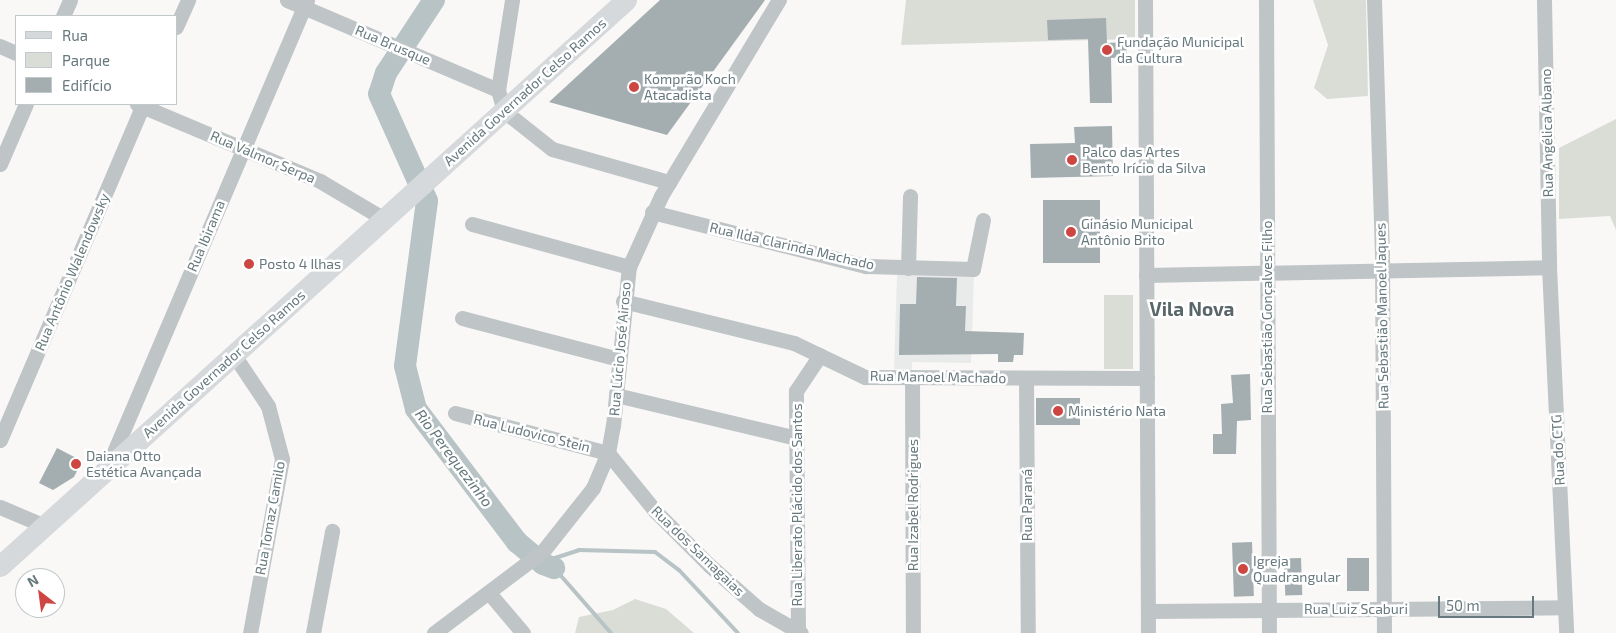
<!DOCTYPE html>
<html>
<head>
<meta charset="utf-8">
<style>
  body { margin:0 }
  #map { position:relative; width:1616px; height:633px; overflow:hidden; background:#f9f8f7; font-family:"Exo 2",sans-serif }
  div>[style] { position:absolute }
  .built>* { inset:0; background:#e9eaea }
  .green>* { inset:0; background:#daddd6; transform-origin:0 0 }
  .stream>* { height:4px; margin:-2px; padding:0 2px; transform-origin:2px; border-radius:2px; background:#b7c3c5 }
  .river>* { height:22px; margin:-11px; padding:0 11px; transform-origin:11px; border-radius:11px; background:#b7c3c5 }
  .building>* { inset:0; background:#a4aeb1; transform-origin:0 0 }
  .street>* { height:15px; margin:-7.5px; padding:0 7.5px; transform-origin:7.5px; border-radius:7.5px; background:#bfc4c6 }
  .secondary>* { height:21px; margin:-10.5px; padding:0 10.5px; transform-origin:10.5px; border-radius:10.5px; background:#d5d9db }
  .dots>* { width:14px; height:14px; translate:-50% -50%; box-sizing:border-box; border:2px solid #fff; border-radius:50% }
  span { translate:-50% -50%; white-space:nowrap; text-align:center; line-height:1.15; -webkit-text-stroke:5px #fff; paint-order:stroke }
  .poi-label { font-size:14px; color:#67797e }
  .left { translate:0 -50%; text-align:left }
  .street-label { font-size:14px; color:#67797e }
  .water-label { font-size:15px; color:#627678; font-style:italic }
  .district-label { font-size:19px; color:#59666a; font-weight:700 }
  .legend { position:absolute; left:15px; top:15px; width:162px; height:90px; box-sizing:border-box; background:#fff; border:1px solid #c2c9cb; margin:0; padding:6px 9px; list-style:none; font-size:15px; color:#67797e }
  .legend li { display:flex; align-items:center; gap:10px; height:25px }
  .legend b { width:25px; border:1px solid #c2c9cb }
  .north { position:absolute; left:15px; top:568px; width:50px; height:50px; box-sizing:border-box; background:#fff; border:1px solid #c2c9cb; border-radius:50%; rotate:330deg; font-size:14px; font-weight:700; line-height:20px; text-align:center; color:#67797e }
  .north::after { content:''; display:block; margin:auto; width:18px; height:22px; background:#cd4642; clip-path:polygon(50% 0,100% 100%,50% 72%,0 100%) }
  .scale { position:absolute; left:1438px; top:596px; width:96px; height:22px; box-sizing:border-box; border:2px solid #67797e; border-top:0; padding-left:6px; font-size:15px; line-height:18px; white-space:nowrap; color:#67797e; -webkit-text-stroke:4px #fff; paint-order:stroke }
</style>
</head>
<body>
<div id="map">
  <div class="built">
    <div style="clip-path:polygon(897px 275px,974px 277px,971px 363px,912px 362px,912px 370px,894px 369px)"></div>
  </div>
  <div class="green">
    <div style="clip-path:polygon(906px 0,1135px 0,1135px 39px,901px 45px)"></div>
    <div style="clip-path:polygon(1313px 0,1366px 0,1368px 96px,1327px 99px,1314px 88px,1328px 45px)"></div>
    <div style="clip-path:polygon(1616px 119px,1616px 230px,1610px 216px,1559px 219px,1559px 148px)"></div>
    <div style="left:1104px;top:295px;width:29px;height:74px"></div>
    <div style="clip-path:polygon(635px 599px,666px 609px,694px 633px,575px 633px,579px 617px,613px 610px)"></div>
  </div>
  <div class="stream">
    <div style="left:611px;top:633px;width:86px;rotate:-131.2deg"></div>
    <div style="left:554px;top:568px;width:10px;rotate:-84deg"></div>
    <div style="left:555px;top:558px;width:25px;rotate:-18deg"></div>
    <div style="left:579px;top:550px;width:76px;rotate:1.5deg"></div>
    <div style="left:655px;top:552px;width:30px;rotate:37deg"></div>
    <div style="left:679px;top:570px;width:86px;rotate:46.9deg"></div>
  </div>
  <div class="river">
    <div style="left:434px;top:0;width:87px;rotate:123.3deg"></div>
    <div style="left:386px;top:73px;width:22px;rotate:108deg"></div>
    <div style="left:379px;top:94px;width:117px;rotate:65.8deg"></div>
    <div style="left:427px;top:201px;width:166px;rotate:97.6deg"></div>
    <div style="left:405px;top:366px;width:44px;rotate:75.7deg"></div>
    <div style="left:416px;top:409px;width:167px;rotate:52.8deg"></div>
    <div style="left:517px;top:542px;width:34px;rotate:40deg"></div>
    <div style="left:543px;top:564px;width:12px;rotate:20deg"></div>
  </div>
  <div class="building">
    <div style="clip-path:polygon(660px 0,765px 0,667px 135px,549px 102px)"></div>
    <div style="clip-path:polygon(1106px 18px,1107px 43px,1126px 42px,1127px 57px,1111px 58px,1112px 103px,1090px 103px,1088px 39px,1048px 40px,1047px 20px)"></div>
    <div style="clip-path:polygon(1112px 126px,1113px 176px,1031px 178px,1030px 144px,1075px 143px,1074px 127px)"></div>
    <div style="left:1043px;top:200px;width:57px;height:63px"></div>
    <div style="clip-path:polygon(917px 277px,957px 278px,956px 306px,966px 306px,965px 331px,1024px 333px,1023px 355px,1014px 355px,1013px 362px,998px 362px,998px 354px,899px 355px,900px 304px,916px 304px)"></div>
    <div style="clip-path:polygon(1250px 374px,1251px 420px,1237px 421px,1236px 454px,1213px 454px,1213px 434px,1222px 434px,1221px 404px,1233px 403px,1231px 375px)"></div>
    <div style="left:1036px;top:398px;width:44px;height:27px"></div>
    <div style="clip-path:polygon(57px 448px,82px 461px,74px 477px,53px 490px,39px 483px)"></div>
    <div style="left:1252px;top:542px;width:54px;height:20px;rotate:88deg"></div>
    <div style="left:1301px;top:558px;width:37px;height:17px;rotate:88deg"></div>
    <div style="left:1369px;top:558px;width:33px;height:22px;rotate:90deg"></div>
  </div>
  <div class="street">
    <div style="left:287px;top:0;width:229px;rotate:23.1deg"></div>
    <div style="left:512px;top:0;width:91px;rotate:98.8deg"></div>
    <div style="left:498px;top:90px;width:22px;rotate:74deg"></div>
    <div style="left:504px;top:111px;width:61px;rotate:38.4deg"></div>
    <div style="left:552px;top:149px;width:122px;rotate:15.8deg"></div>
    <div style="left:1145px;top:0;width:633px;rotate:89.73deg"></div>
    <div style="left:1266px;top:0;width:633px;rotate:89.73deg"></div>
    <div style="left:1374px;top:0;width:255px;rotate:88.2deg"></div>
    <div style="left:1382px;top:255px;width:378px;rotate:89.7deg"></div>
    <div style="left:1544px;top:0;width:267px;rotate:88.9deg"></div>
    <div style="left:1549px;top:267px;width:366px;rotate:87.3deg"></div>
    <div style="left:63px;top:16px;width:17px;rotate:-66deg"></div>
    <div style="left:176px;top:27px;width:30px;rotate:-66deg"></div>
    <div style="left:0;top:46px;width:17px;rotate:24deg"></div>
    <div style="left:137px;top:104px;width:199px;rotate:22.8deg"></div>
    <div style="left:320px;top:181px;width:74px;rotate:30.7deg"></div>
    <div style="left:0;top:164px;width:65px;rotate:-66.6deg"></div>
    <div style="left:652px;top:212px;width:221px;rotate:14.2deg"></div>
    <div style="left:866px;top:266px;width:107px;rotate:1.6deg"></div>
    <div style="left:973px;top:269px;width:50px;rotate:-78.5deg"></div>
    <div style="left:472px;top:224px;width:163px;rotate:15.3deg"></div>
    <div style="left:908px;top:268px;width:72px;rotate:-88.4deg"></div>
    <div style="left:1146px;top:275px;width:403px;rotate:-1.1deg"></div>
    <div style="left:623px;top:301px;width:176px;rotate:13.8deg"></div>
    <div style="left:794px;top:343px;width:79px;rotate:25.6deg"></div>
    <div style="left:865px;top:377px;width:282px;rotate:0.2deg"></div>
    <div style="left:462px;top:318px;width:161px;rotate:14.7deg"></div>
    <div style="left:234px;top:355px;width:61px;rotate:56.3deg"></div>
    <div style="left:268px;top:406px;width:55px;rotate:75.2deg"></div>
    <div style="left:282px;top:459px;width:177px;rotate:100.4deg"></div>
    <div style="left:912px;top:377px;width:256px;rotate:89.8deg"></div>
    <div style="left:1026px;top:378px;width:255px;rotate:89.6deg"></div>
    <div style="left:616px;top:395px;width:185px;rotate:13.4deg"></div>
    <div style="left:455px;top:413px;width:158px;rotate:14.7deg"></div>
    <div style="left:608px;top:453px;width:76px;rotate:50.9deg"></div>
    <div style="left:656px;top:512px;width:75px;rotate:45deg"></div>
    <div style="left:709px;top:565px;width:67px;rotate:41.3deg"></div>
    <div style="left:759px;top:609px;width:48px;rotate:29.7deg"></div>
    <div style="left:0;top:440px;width:365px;rotate:-66.9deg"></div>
    <div style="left:108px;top:466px;width:507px;rotate:-66.88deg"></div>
    <div style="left:0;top:507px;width:49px;rotate:22.9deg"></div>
    <div style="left:490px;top:594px;width:51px;rotate:49.8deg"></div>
    <div style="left:1148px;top:611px;width:417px;rotate:-0.5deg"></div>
    <div style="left:798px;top:632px;width:241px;rotate:-90.5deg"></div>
    <div style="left:796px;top:391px;width:43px;rotate:-56.3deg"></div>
    <div style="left:313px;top:633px;width:104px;rotate:-79.4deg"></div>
    <div style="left:434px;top:633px;width:136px;rotate:-37deg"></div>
    <div style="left:543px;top:551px;width:80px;rotate:-51.6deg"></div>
    <div style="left:593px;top:488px;width:38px;rotate:-67deg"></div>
    <div style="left:608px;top:453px;width:27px;rotate:-80deg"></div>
    <div style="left:613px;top:426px;width:160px;rotate:-84.3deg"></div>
    <div style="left:629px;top:267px;width:78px;rotate:-65.7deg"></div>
    <div style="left:661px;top:196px;width:229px;rotate:-59deg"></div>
  </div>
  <div class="secondary">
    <div style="left:0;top:566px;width:844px;rotate:-42.12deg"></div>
  </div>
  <div class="dots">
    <div style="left:1107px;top:50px;background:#cd4642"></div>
    <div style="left:634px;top:87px;background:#cd4642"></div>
    <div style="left:1072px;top:160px;background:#cd4642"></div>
    <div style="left:1071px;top:232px;background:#cd4642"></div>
    <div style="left:249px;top:264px;background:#cd4642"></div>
    <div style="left:1058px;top:411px;background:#cd4642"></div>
    <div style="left:76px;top:464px;background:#cd4642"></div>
    <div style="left:1243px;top:569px;background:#cd4642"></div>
  </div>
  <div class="poi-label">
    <span class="left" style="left:1117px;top:50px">Fundação Municipal<br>da Cultura</span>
    <span class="left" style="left:644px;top:87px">Komprão Koch<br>Atacadista</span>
    <span class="left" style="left:1082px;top:160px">Palco das Artes<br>Bento Irício da Silva</span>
    <span class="left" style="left:1081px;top:232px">Ginásio Municipal<br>Antônio Brito</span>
    <span class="left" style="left:259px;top:264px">Posto 4 Ilhas</span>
    <span class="left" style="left:1068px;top:411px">Ministério Nata</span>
    <span class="left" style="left:86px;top:464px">Daiana Otto<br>Estética Avançada</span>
    <span class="left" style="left:1253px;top:569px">Igreja<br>Quadrangular</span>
  </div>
  <div class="street-label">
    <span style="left:393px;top:45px;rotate:23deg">Rua Brusque</span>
    <span style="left:525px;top:92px;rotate:-42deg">Avenida Governador Celso Ramos</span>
    <span style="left:1547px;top:133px;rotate:-91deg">Rua Angélica Albano</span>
    <span style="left:263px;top:157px;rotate:23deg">Rua Valmor Serpa</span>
    <span style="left:206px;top:236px;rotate:-67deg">Rua Ibirama</span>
    <span style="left:792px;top:246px;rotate:13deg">Rua Ilda Clarinda Machado</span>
    <span style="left:72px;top:272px;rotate:-67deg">Rua Antônio Walendowsky</span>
    <span style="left:1382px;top:316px;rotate:-91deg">Rua Sebastião Manoel Jaques</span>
    <span style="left:1267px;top:317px;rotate:-90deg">Rua Sebastião Gonçalves Filho</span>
    <span style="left:620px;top:349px;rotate:-85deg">Rua Lúcio José Airoso</span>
    <span style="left:224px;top:364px;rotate:-42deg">Avenida Governador Celso Ramos</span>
    <span style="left:938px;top:377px;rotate:1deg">Rua Manoel Machado</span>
    <span style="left:532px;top:433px;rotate:14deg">Rua Ludovico Stein</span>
    <span style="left:1558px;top:450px;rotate:-93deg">Rua do CTG</span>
    <span style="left:797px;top:505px;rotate:-90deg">Rua Liberato Plácido dos Santos</span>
    <span style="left:913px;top:505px;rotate:-90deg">Rua Izabel Rodrigues</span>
    <span style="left:1027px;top:505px;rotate:-90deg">Rua Paraná</span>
    <span style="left:270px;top:518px;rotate:-80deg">Rua Tomaz Camilo</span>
    <span style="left:698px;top:551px;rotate:44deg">Rua dos Samagaias</span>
    <span style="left:1356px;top:609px">Rua Luiz Scaburi</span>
  </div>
  <div class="water-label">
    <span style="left:454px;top:458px;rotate:53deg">Rio Perequezinho</span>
  </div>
  <div class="district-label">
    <span style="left:1192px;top:309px">Vila Nova</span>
  </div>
  <ul class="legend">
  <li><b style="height:6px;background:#d5d9db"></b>Rua</li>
  <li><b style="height:14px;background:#daddd6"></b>Parque</li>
  <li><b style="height:14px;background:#a4aeb1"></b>Edifício</li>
  </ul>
  <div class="north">N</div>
  <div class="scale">50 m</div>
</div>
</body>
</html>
